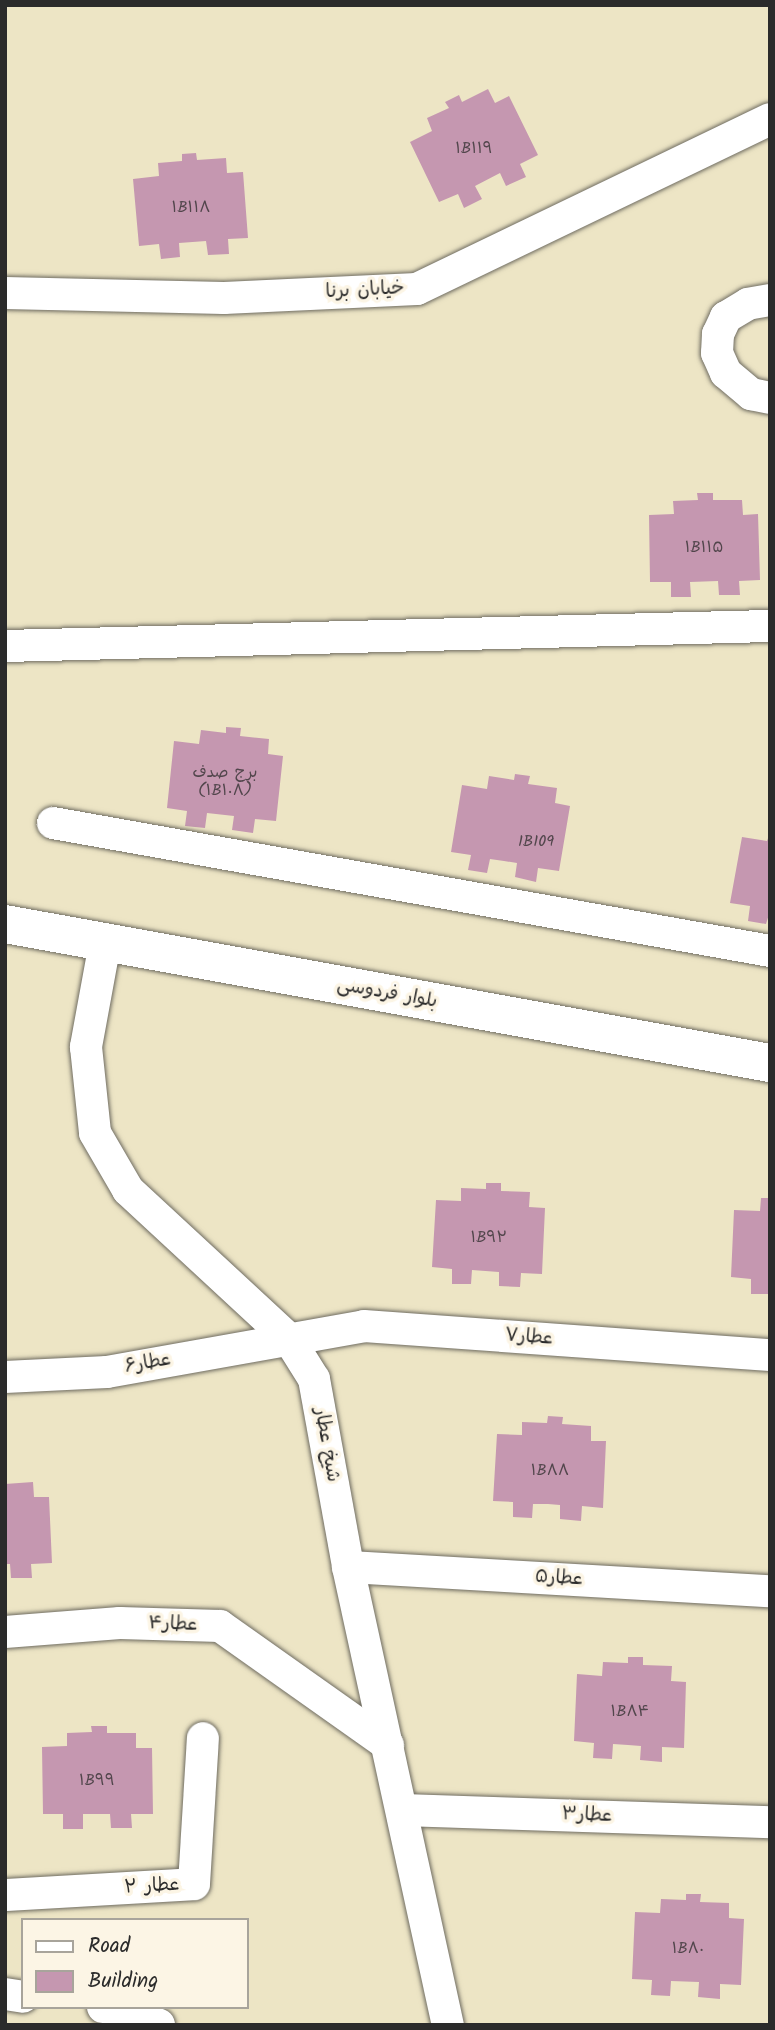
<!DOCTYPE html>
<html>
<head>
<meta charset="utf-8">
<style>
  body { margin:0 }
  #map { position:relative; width:775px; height:2030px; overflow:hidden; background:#ede5c5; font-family:Kalam,"Playpen Sans Arabic",sans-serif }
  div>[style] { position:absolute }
  .building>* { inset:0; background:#c597b0 }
  .roads { filter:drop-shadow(0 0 2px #6f6c61) drop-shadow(0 0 2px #6f6c61) }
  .minor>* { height:32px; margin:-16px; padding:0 16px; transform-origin:16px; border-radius:16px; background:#fff }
  .secondary>* { height:38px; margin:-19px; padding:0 19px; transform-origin:19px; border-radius:19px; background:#fff }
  span { translate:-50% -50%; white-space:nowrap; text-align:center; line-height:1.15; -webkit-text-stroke:7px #fcf5e5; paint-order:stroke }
  .number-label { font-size:16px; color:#52464c }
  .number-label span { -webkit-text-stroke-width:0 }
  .street-label { font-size:19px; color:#2b2b2b }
  .frame { position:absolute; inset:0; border:7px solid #2b2b2b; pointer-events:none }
  .legend { position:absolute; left:21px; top:1918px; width:228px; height:91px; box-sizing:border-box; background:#fcf5e5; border:2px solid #a8a49b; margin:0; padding:9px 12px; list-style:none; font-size:21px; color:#2b2b2b }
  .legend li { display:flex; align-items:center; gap:14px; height:35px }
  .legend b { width:35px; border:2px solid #a8a49b }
</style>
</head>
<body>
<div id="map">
  <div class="building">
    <div style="clip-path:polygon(488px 89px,495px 103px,509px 96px,538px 155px,520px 164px,526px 177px,506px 186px,500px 173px,475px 186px,482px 199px,464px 208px,458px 194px,439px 202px,410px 142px,432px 131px,427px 118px,449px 108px,445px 102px,459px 95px,462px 102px)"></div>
    <div style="clip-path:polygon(196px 153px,197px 160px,226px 158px,227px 173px,243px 172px,248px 238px,228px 239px,229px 254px,208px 255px,206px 241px,179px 243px,180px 257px,161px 259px,159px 244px,139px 246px,133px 179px,159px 176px,158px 163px,182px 161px,182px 154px)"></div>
    <div style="clip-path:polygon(697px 493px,713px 493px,713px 500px,742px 500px,743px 515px,758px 514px,760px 580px,739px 581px,740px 595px,719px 595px,718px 581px,690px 582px,691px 597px,671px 597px,671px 582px,650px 582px,649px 515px,674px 514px,673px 501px,698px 500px)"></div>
    <div style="clip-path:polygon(226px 727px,241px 728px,240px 736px,269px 739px,268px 754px,283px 756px,276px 821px,255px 819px,253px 833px,232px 830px,234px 816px,207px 813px,205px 828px,185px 826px,187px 811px,167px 808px,174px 741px,199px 744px,201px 730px,226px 733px)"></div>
    <div style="clip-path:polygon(515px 774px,530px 776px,528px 784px,557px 788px,555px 803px,570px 806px,559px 871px,538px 868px,536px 882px,515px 877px,517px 863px,504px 861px,490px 859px,487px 873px,468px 870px,471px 855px,451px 852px,462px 785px,487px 789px,489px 776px,514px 780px)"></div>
    <div style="clip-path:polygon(770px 833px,770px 911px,766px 924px,748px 921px,750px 906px,730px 903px,742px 837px,767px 841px)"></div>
    <div style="clip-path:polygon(486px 1183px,501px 1183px,501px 1191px,530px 1192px,529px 1207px,545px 1208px,542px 1274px,521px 1273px,520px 1287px,499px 1286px,499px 1272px,472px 1270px,471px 1284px,452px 1284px,452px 1269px,432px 1267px,436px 1200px,461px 1201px,461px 1188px,486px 1189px)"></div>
    <div style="clip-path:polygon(761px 1198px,770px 1198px,770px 1294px,751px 1294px,751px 1279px,731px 1277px,734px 1210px,760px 1211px)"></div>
    <div style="clip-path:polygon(548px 1416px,563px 1417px,562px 1424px,591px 1426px,591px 1441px,606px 1441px,603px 1508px,582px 1506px,581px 1521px,560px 1519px,560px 1505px,548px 1504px,533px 1504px,532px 1518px,513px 1517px,513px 1502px,493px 1501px,497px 1434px,522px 1435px,522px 1422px,547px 1423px)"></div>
    <div style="clip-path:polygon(33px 1482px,34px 1497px,49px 1497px,52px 1563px,31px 1564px,32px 1578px,11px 1578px,10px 1564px,5px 1564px,5px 1484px)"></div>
    <div style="clip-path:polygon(628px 1657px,643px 1657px,643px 1665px,672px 1666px,671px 1681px,686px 1682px,684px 1748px,662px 1747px,662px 1762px,640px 1760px,641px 1746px,628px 1745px,613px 1744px,612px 1759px,593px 1758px,594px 1743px,574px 1741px,577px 1674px,602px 1676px,603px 1662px,628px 1663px)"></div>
    <div style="clip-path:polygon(91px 1726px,107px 1726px,107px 1733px,136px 1733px,136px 1748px,152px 1748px,153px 1814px,131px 1814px,132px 1828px,111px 1828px,110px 1814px,83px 1814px,83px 1829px,63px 1829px,63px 1814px,43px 1814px,42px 1747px,67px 1746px,67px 1733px,92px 1732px)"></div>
    <div style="clip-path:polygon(686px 1894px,701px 1894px,700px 1902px,729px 1903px,729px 1918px,744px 1919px,741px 1985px,720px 1984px,720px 1999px,698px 1997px,699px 1982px,671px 1981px,670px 1996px,651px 1995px,652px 1980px,632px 1979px,635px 1912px,660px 1913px,661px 1899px,686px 1900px)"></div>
  </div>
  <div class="roads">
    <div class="minor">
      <div style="left:5px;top:293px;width:219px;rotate:1.3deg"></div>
      <div style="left:224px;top:298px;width:193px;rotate:-2.7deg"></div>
      <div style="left:417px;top:289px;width:392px;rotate:-25.7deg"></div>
      <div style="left:770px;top:300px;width:22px;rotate:170deg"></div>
      <div style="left:748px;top:304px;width:26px;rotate:149deg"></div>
      <div style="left:726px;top:317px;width:19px;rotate:115deg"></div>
      <div style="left:718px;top:334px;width:19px;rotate:93deg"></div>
      <div style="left:717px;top:353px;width:22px;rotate:66deg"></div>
      <div style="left:726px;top:373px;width:33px;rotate:40deg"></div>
      <div style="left:751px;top:394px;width:19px;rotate:12deg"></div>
      <div style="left:5px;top:646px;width:765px;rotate:-1.5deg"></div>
      <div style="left:53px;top:823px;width:728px;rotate:10.12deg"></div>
      <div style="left:105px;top:943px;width:106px;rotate:100.4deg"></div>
      <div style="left:86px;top:1047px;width:86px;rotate:84deg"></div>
      <div style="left:95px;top:1133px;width:66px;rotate:59.9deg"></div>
      <div style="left:128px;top:1190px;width:219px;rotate:42.8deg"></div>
      <div style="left:289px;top:1339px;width:47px;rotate:58deg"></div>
      <div style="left:314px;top:1379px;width:191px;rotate:79.7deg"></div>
      <div style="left:348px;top:1567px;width:469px;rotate:77.7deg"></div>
      <div style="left:5px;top:1377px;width:102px;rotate:-2.8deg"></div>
      <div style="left:107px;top:1372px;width:261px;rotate:-10.1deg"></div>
      <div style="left:364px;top:1326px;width:407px;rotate:4.1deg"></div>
      <div style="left:348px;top:1567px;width:423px;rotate:3.3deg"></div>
      <div style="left:5px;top:1632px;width:115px;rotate:-4.5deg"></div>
      <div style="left:120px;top:1623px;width:100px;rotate:1.7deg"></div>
      <div style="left:220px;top:1626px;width:206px;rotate:35.3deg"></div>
      <div style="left:404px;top:1810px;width:366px;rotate:1.9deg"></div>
      <div style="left:5px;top:1895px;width:189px;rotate:-3.3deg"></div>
      <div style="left:194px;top:1884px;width:146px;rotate:-86.5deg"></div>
      <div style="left:5px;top:1994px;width:18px;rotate:9deg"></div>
      <div style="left:103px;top:2007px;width:21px;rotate:8deg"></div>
      <div style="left:124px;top:2010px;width:38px;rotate:23deg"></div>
    </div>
    <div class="secondary">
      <div style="left:5px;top:924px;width:778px;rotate:10.3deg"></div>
    </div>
  </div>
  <div class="number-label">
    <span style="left:474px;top:149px">۱B۱۱۹</span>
    <span style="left:191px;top:208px">۱B۱۱۸</span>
    <span style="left:704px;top:548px">۱B۱۱۵</span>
    <span style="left:225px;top:782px">برج صدف<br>(۱B۱۰۸)</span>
    <span style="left:536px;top:842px">1B109</span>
    <span style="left:489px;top:1238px">۱B۹۲</span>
    <span style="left:550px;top:1471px">۱B۸۸</span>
    <span style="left:630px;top:1712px">۱B۸۴</span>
    <span style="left:97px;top:1781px">۱B۹۹</span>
    <span style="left:688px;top:1949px">۱B۸۰</span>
  </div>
  <div class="street-label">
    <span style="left:365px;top:291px;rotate:-3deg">خیابان برنا</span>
    <span style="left:387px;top:994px;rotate:10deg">بلوار فردوسی</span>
    <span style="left:529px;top:1338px;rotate:4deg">عطار۷</span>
    <span style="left:148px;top:1364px;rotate:-10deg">عطار۶</span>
    <span style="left:326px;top:1445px;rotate:80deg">شیخ عطار</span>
    <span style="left:559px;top:1579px;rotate:3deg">عطار۵</span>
    <span style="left:173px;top:1625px;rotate:2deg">عطار۴</span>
    <span style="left:587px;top:1816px;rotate:2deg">عطار۳</span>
    <span style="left:152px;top:1887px;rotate:-3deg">عطار ۲</span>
  </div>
  <div class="frame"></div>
  <ul class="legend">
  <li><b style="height:9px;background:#fff"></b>Road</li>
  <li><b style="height:19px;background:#c597b0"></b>Building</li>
  </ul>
</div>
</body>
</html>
